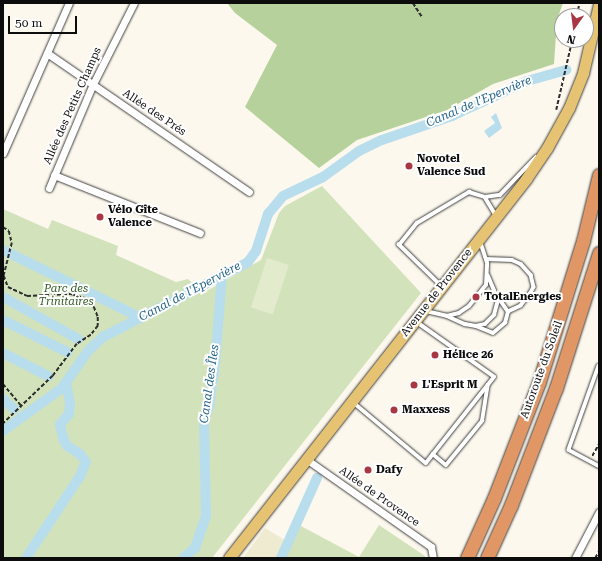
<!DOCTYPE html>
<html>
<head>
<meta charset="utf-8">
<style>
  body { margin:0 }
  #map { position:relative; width:602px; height:561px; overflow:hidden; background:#fdf8ed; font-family:"Roboto Serif",serif }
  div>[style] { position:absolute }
  .farmland>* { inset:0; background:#efebd0 }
  .green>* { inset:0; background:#d2e2bb }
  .forest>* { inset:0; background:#b7d19c }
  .pitch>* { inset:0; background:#e2ebcb; transform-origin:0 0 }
  .water>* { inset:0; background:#b8dded }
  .canal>* { height:10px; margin:-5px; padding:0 5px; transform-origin:5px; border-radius:5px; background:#b8dded }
  .path>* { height:1.5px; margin-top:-0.75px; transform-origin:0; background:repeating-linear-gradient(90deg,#2e2e2e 0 4px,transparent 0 6px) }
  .roads { filter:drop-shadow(0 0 1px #3f3f3f) drop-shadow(0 0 1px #3f3f3f) }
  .service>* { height:3.5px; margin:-1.75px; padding:0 1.75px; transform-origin:1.75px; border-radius:1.75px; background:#fff }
  .minor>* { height:7px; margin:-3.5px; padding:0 3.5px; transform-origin:3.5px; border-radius:3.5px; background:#fff }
  .primary>* { height:11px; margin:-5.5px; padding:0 5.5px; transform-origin:5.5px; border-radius:5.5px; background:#e6c373 }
  .motorway>* { height:13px; margin:-6.5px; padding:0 6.5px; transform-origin:6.5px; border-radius:6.5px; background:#e19666 }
  .dots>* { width:11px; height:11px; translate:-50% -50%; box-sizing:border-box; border:2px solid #fff; border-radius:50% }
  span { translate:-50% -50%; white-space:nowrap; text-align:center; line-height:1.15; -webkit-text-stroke:4px #fff; paint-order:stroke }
  .street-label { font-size:11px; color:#0c0c0c }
  .poi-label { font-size:11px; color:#0c0c0c; font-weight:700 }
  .left { translate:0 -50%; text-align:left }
  .park-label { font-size:11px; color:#335a25; font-style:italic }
  .water-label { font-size:12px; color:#26668c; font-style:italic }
  .frame { position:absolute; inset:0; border:4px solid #0c0c0c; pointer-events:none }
  .north { position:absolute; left:554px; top:8px; width:40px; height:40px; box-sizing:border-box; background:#fff; border:1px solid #9e9e9e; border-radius:50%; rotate:194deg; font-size:11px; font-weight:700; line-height:16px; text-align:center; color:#0c0c0c }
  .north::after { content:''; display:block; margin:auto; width:14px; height:18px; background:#a93643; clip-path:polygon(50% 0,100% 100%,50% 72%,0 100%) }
  .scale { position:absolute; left:8px; top:16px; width:69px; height:18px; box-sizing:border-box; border:2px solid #0c0c0c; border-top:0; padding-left:5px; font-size:12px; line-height:14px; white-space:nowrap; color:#0c0c0c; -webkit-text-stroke:3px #fff; paint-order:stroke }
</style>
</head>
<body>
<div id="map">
  <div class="farmland">
    <div style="clip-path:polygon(265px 528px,285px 540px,277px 558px,243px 558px)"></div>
  </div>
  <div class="green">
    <div style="clip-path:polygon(322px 186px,421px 293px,212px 558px,3px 558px,3px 209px,48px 229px,52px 220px,118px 246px,116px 255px,176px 282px,188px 279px,203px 293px,261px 260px,279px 213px,285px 206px)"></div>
    <div style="clip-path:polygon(299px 525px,359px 557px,379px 525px,425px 556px,425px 558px,284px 558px)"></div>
  </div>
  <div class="forest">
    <div style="clip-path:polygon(227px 3px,563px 3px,557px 20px,554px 64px,493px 84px,447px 110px,357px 140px,319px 168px,245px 107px,277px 45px,235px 13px)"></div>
  </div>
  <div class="pitch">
    <div style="left:267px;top:258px;width:23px;height:52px;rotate:18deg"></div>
  </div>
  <div class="water">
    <div style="clip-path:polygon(496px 113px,502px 128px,489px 138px,484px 131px,495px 123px,491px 117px)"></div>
  </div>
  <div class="canal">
    <div style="left:3px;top:250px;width:154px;rotate:26.2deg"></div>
    <div style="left:3px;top:297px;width:86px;rotate:29.2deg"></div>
    <div style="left:3px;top:320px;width:72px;rotate:26.6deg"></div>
    <div style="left:3px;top:353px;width:51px;rotate:27.1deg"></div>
    <div style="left:3px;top:399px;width:15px;rotate:42deg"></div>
    <div style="left:3px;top:431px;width:73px;rotate:-36.1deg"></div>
    <div style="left:62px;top:388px;width:45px;rotate:-54.9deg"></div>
    <div style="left:88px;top:351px;width:21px;rotate:-43deg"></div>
    <div style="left:103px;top:337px;width:163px;rotate:-27.3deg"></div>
    <div style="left:248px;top:262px;width:14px;rotate:-54deg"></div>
    <div style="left:256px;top:251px;width:39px;rotate:-72deg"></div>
    <div style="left:268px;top:214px;width:23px;rotate:-50deg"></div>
    <div style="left:283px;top:196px;width:44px;rotate:-25.4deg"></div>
    <div style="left:323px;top:177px;width:44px;rotate:-35.8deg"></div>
    <div style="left:359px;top:151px;width:25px;rotate:-26deg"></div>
    <div style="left:382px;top:140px;width:74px;rotate:-18.9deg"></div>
    <div style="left:452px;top:116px;width:83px;rotate:-25deg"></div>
    <div style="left:527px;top:81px;width:41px;rotate:-15.8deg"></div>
    <div style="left:26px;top:558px;width:98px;rotate:-56.6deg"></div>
    <div style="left:80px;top:476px;width:15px;rotate:-67deg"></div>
    <div style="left:86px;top:462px;width:10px;rotate:-127deg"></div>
    <div style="left:80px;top:454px;width:15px;rotate:-148deg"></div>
    <div style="left:67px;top:446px;width:9px;rotate:-117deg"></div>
    <div style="left:63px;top:438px;width:14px;rotate:-102deg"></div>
    <div style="left:60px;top:424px;width:13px;rotate:-48deg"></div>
    <div style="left:69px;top:414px;width:11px;rotate:-85deg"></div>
    <div style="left:70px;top:403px;width:20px;rotate:-101deg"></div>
    <div style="left:183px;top:558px;width:16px;rotate:-40deg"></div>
    <div style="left:195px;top:548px;width:34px;rotate:-71deg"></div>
    <div style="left:206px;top:516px;width:97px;rotate:-91.2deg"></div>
    <div style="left:204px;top:419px;width:13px;rotate:-67deg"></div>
    <div style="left:209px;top:407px;width:43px;rotate:-82.1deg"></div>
    <div style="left:215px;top:364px;width:89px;rotate:-85.5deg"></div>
    <div style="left:281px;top:558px;width:88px;rotate:-65.8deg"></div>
  </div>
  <div class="path">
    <div style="left:413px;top:3px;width:17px;rotate:57deg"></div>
    <div style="left:577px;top:16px;width:13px;rotate:-81deg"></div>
    <div style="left:556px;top:110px;width:72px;rotate:-77.1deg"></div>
    <div style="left:3px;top:227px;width:7px;rotate:34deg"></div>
    <div style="left:9px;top:231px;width:12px;rotate:76deg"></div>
    <div style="left:12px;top:243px;width:34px;rotate:104deg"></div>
    <div style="left:4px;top:276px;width:12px;rotate:70deg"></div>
    <div style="left:8px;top:287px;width:21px;rotate:25deg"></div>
    <div style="left:27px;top:296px;width:44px;rotate:-2.6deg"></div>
    <div style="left:71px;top:294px;width:15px;rotate:16deg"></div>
    <div style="left:85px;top:298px;width:13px;rotate:45deg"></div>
    <div style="left:94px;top:307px;width:11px;rotate:68deg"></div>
    <div style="left:98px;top:317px;width:9px;rotate:90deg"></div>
    <div style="left:98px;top:326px;width:11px;rotate:128deg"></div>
    <div style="left:91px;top:335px;width:17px;rotate:147deg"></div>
    <div style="left:77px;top:344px;width:40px;rotate:127deg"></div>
    <div style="left:53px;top:376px;width:69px;rotate:136.2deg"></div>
    <div style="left:3px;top:384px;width:30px;rotate:50deg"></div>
    <div style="left:592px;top:456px;width:14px;rotate:-60deg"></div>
    <div style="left:595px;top:558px;width:8px;rotate:-60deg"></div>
  </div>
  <div class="roads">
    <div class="service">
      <div style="left:485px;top:197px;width:15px;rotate:-8deg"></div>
      <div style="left:500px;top:195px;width:52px;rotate:-46.5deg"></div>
      <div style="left:486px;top:259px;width:26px;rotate:2deg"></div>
      <div style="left:512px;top:260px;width:10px;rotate:24deg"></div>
      <div style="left:521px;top:264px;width:15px;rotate:48deg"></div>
      <div style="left:531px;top:275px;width:12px;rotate:76deg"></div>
      <div style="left:534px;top:287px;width:7px;rotate:117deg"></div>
      <div style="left:531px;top:293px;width:16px;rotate:128deg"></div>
      <div style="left:521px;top:306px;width:14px;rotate:155deg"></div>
      <div style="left:441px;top:286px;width:59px;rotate:-135.7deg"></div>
      <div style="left:399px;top:245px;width:28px;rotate:-51deg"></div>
      <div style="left:417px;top:223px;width:61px;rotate:-30.8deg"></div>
      <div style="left:469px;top:192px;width:17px;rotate:17deg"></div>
      <div style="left:485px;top:197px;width:21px;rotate:59deg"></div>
      <div style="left:426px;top:311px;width:22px;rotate:13deg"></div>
      <div style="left:447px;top:316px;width:12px;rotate:-14deg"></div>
      <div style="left:459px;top:313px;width:12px;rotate:-35deg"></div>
      <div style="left:469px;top:306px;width:27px;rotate:-51deg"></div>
      <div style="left:486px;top:285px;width:22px;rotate:-87deg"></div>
      <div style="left:487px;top:263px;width:22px;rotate:-108deg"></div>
      <div style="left:447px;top:316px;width:20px;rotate:24deg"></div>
      <div style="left:465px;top:324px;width:11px;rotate:10deg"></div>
      <div style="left:476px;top:326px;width:9px;rotate:-13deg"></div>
      <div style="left:485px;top:324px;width:13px;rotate:-45deg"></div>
      <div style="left:494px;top:315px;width:16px;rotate:-75deg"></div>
      <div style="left:498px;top:300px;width:26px;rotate:-113deg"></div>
      <div style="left:476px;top:326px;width:18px;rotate:22deg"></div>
      <div style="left:493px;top:333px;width:16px;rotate:-40deg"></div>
      <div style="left:505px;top:323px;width:11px;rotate:-75deg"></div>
      <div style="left:508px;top:312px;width:19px;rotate:-125deg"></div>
      <div style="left:599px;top:366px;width:89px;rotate:109.7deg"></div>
      <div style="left:569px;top:450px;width:34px;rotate:28deg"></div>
      <div style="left:353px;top:402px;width:95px;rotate:39.9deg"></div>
      <div style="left:426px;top:463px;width:11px;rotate:-52deg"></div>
      <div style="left:433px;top:454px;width:98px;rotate:-51.6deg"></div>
      <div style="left:494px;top:377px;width:95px;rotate:-144.8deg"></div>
      <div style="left:433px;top:454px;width:17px;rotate:40deg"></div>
      <div style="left:446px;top:465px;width:57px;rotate:-50.7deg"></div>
      <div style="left:482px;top:421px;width:36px;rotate:-81deg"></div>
    </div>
    <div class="minor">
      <div style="left:47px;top:53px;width:245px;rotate:34.5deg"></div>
      <div style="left:3px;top:153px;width:164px;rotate:-66.3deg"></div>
      <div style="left:54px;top:175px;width:157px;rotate:21.7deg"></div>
      <div style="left:49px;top:188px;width:113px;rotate:-67.1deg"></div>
      <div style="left:93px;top:84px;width:91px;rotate:-63.2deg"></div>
      <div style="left:306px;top:459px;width:153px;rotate:35.1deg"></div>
      <div style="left:431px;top:547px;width:11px;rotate:80deg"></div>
      <div style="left:575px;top:558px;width:52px;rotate:-62.4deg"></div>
    </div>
    <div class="primary">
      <div style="left:229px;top:558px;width:482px;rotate:-51.9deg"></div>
      <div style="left:526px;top:179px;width:37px;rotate:-56deg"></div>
      <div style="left:547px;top:148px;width:46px;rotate:-61.2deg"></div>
      <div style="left:569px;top:108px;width:38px;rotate:-68deg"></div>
      <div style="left:583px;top:73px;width:71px;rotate:-76.9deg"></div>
    </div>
    <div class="motorway">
      <div style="left:467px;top:558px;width:66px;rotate:-65.8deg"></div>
      <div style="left:494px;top:498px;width:124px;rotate:-68.8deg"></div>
      <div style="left:539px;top:382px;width:148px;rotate:-72.7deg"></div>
      <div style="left:583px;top:241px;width:68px;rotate:-76.4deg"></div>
      <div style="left:487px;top:558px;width:58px;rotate:-65.6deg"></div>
      <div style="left:511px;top:505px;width:125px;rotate:-69deg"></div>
      <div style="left:556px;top:388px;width:142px;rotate:-72.3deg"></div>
    </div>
  </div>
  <div class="dots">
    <div style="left:409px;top:166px;background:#a93643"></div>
    <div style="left:100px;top:217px;background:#a93643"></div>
    <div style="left:476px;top:297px;background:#a93643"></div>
    <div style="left:435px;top:355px;background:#a93643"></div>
    <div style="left:414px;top:385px;background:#a93643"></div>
    <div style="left:394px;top:410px;background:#a93643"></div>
    <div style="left:368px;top:470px;background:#a93643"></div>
  </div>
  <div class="street-label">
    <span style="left:73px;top:106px;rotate:-66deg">Allée des Petits Champs</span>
    <span style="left:154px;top:113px;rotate:34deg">Allée des Prés</span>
    <span style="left:437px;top:293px;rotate:-52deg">Avenue de Provence</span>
    <span style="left:542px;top:370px;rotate:-70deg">Autoroute du Soleil</span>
    <span style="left:379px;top:497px;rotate:35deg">Allée de Provence</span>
  </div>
  <div class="poi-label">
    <span class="left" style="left:417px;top:166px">Novotel<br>Valence Sud</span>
    <span class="left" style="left:108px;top:217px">Vélo Gîte<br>Valence</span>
    <span class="left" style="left:484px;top:297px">TotalEnergies</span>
    <span class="left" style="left:443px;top:355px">Hélice 26</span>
    <span class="left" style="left:422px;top:385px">L'Esprit M</span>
    <span class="left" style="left:402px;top:410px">Maxxess</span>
    <span class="left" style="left:376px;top:470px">Dafy</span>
  </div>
  <div class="park-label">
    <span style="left:66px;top:296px">Parc des<br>Trinitaires</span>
  </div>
  <div class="water-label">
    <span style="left:479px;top:102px;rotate:-23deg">Canal de l'Epervière</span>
    <span style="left:190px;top:292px;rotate:-28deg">Canal de l'Epervière</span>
    <span style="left:210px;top:384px;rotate:-82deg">Canal des Îles</span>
  </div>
  <div class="frame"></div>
  <div class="north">N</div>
  <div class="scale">50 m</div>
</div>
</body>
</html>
